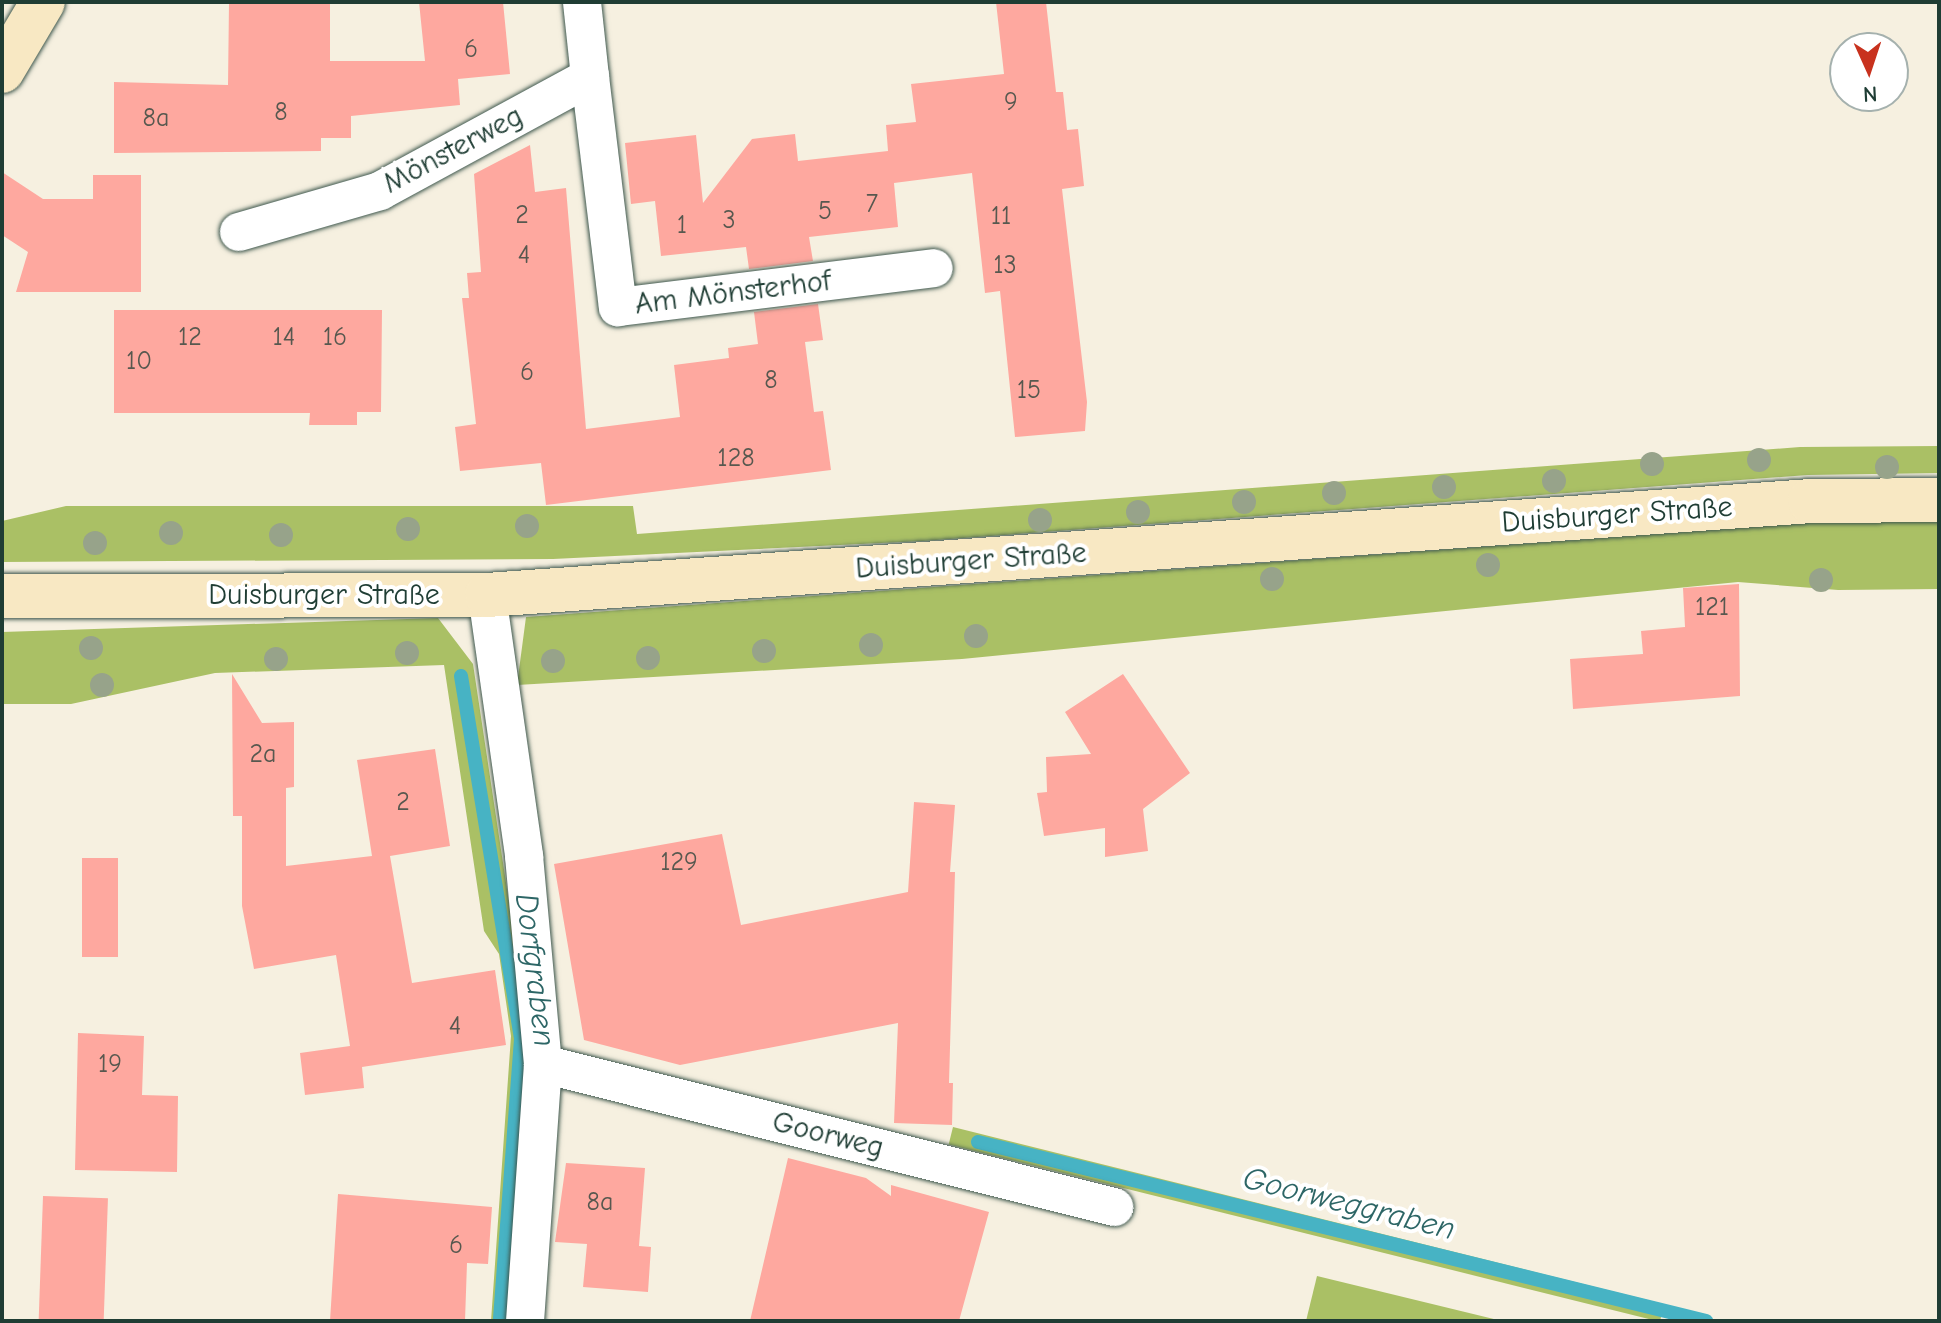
<!DOCTYPE html>
<html>
<head>
<meta charset="utf-8">
<style>
  body { margin:0 }
  #map { position:relative; width:1941px; height:1323px; overflow:hidden; background:#f6f0e0; font-family:"Comic Neue",sans-serif }
  div>[style] { position:absolute }
  .green>* { inset:0; background:#aac065; transform-origin:0 0 }
  .stream>* { height:14px; margin:-7px; padding:0 7px; transform-origin:7px; border-radius:7px; background:#47b3c4 }
  .building>* { inset:0; background:#fea89f; transform-origin:0 0 }
  .roads { filter:drop-shadow(0 0 2px #3f584e) drop-shadow(0 0 2px #3f584e) }
  .minor>* { height:38px; margin:-19px; padding:0 19px; transform-origin:19px; border-radius:19px; background:#fff }
  .secondary>* { height:44px; margin:-22px; padding:0 22px; transform-origin:22px; border-radius:22px; background:#f8e8c3 }
  .trees>* { width:24px; height:24px; margin:-12px; border-radius:50%; background:#97a38a }
  span { translate:-50% -50%; white-space:nowrap; text-align:center; line-height:1.15; -webkit-text-stroke:8px #fff; paint-order:stroke }
  .number-label { font-size:26px; color:#57584f }
  .number-label span { -webkit-text-stroke-width:0 }
  .street-label { font-size:30px; color:#1f3d34 }
  .water-label { font-size:32px; color:#2d6666; font-style:italic }
  .frame { position:absolute; inset:0; border:4px solid #1f3d34; pointer-events:none }
  .north { position:absolute; left:1829px; top:32px; width:80px; height:80px; box-sizing:border-box; background:#fff; border:2px solid #a5b1ae; border-radius:50%; rotate:177deg; font-size:22px; font-weight:700; line-height:32px; text-align:center; color:#1f3d34 }
  .north::after { content:''; display:block; margin:auto; width:28px; height:36px; background:#c8321e; clip-path:polygon(50% 0,100% 100%,50% 72%,0 100%) }
</style>
</head>
<body>
<div id="map">
  <div class="green">
    <div style="clip-path:polygon(1939px 446px,1939px 473px,1808px 475px,923px 541px,553px 559px,2px 562px,2px 521px,66px 506px,633px 506px,637px 534px,1800px 447px)"></div>
    <div style="clip-path:polygon(1939px 521px,1939px 589px,1838px 590px,1738px 582px,962px 659px,517px 685px,526px 617px,1806px 523px)"></div>
    <div style="clip-path:polygon(438px 618px,473px 664px,529px 1035px,509px 1321px,491px 1321px,511px 1036px,499px 954px,484px 931px,444px 665px,215px 673px,71px 704px,2px 704px,2px 632px)"></div>
    <div style="left:953px;top:1127px;width:733px;height:18px;rotate:14deg"></div>
    <div style="clip-path:polygon(1317px 1276px,1502px 1321px,1306px 1321px)"></div>
  </div>
  <div class="stream">
    <div style="left:461px;top:676px;width:368px;rotate:80.6deg"></div>
    <div style="left:521px;top:1039px;width:283px;rotate:94.3deg"></div>
    <div style="left:978px;top:1142px;width:750px;rotate:13.81deg"></div>
  </div>
  <div class="building">
    <div style="clip-path:polygon(229px 2px,330px 2px,330px 61px,425px 61px,419px 2px,503px 2px,510px 74px,458px 79px,460px 105px,351px 116px,351px 138px,321px 138px,321px 151px,114px 153px,114px 82px,228px 85px)"></div>
    <div style="clip-path:polygon(996px 2px,1046px 2px,1056px 92px,1063px 92px,1067px 130px,1078px 129px,1084px 186px,1062px 189px,1087px 402px,1085px 431px,1015px 437px,1000px 291px,985px 293px,972px 173px,894px 183px,898px 227px,809px 237px,813px 261px,749px 269px,746px 247px,661px 256px,655px 201px,631px 204px,625px 143px,696px 135px,703px 203px,752px 139px,795px 134px,798px 161px,888px 151px,886px 125px,916px 122px,911px 84px,1004px 74px)"></div>
    <div style="clip-path:polygon(530px 145px,535px 192px,566px 188px,586px 429px,680px 417px,674px 365px,729px 358px,728px 348px,758px 344px,754px 312px,818px 304px,823px 340px,805px 342px,814px 412px,823px 411px,831px 470px,546px 505px,541px 463px,460px 471px,455px 427px,476px 424px,462px 298px,469px 298px,467px 273px,481px 272px,474px 174px)"></div>
    <div style="clip-path:polygon(2px 172px,43px 199px,93px 199px,93px 175px,141px 175px,141px 292px,16px 292px,28px 252px,2px 235px)"></div>
    <div style="clip-path:polygon(114px 310px,382px 310px,381px 412px,357px 412px,357px 425px,309px 425px,310px 413px,114px 413px)"></div>
    <div style="clip-path:polygon(1739px 584px,1740px 696px,1573px 709px,1570px 659px,1643px 654px,1641px 631px,1685px 627px,1683px 588px)"></div>
    <div style="clip-path:polygon(232px 674px,262px 723px,294px 722px,294px 787px,286px 788px,286px 866px,372px 856px,357px 760px,435px 749px,450px 846px,390px 856px,412px 983px,495px 970px,506px 1045px,362px 1067px,364px 1088px,305px 1095px,300px 1053px,350px 1046px,336px 955px,254px 969px,242px 906px,242px 816px,233px 816px)"></div>
    <div style="clip-path:polygon(1123px 674px,1190px 773px,1143px 809px,1148px 851px,1105px 857px,1105px 828px,1044px 836px,1037px 793px,1047px 792px,1046px 757px,1091px 754px,1065px 712px)"></div>
    <div style="clip-path:polygon(914px 802px,955px 805px,950px 872px,955px 872px,949px 1083px,953px 1083px,952px 1125px,894px 1123px,898px 1023px,680px 1065px,584px 1040px,554px 864px,722px 834px,741px 925px,908px 892px)"></div>
    <div style="left:82px;top:858px;width:36px;height:99px"></div>
    <div style="clip-path:polygon(78px 1033px,144px 1036px,142px 1095px,178px 1096px,177px 1172px,75px 1170px)"></div>
    <div style="clip-path:polygon(788px 1158px,866px 1178px,891px 1196px,891px 1185px,989px 1212px,959px 1321px,750px 1321px)"></div>
    <div style="clip-path:polygon(566px 1163px,645px 1168px,639px 1246px,651px 1247px,648px 1292px,583px 1287px,587px 1244px,555px 1242px)"></div>
    <div style="clip-path:polygon(338px 1194px,492px 1207px,488px 1264px,467px 1263px,465px 1321px,330px 1321px)"></div>
    <div style="left:43px;top:1196px;width:65px;height:125px;rotate:2deg"></div>
  </div>
  <div class="roads">
    <div class="minor">
      <div style="left:590px;top:77px;width:232px;rotate:83.1deg"></div>
      <div style="left:618px;top:307px;width:318px;rotate:-7deg"></div>
      <div style="left:239px;top:232px;width:147px;rotate:-16.2deg"></div>
      <div style="left:380px;top:191px;width:239px;rotate:-28.5deg"></div>
      <div style="left:590px;top:77px;width:75px;rotate:-96.1deg"></div>
      <div style="left:487px;top:595px;width:264px;rotate:81.9deg"></div>
      <div style="left:524px;top:856px;width:209px;rotate:84.8deg"></div>
      <div style="left:543px;top:1064px;width:258px;rotate:94deg"></div>
      <div style="left:543px;top:1064px;width:589px;rotate:14.06deg"></div>
    </div>
    <div class="secondary">
      <div style="left:2px;top:71px;width:80px;rotate:-59.3deg"></div>
      <div style="left:2px;top:596px;width:485px;rotate:-0.1deg"></div>
      <div style="left:487px;top:595px;width:1326px;rotate:-4.06deg"></div>
      <div style="left:1810px;top:501px;width:129px;rotate:-0.4deg"></div>
    </div>
  </div>
  <div class="trees">
    <div style="left:1759px;top:460px"></div>
    <div style="left:1652px;top:464px"></div>
    <div style="left:1887px;top:467px"></div>
    <div style="left:1554px;top:481px"></div>
    <div style="left:1444px;top:487px"></div>
    <div style="left:1334px;top:493px"></div>
    <div style="left:1244px;top:502px"></div>
    <div style="left:1138px;top:512px"></div>
    <div style="left:1040px;top:520px"></div>
    <div style="left:527px;top:526px"></div>
    <div style="left:408px;top:529px"></div>
    <div style="left:171px;top:533px"></div>
    <div style="left:281px;top:535px"></div>
    <div style="left:95px;top:543px"></div>
    <div style="left:1488px;top:565px"></div>
    <div style="left:1272px;top:579px"></div>
    <div style="left:1821px;top:580px"></div>
    <div style="left:976px;top:636px"></div>
    <div style="left:871px;top:645px"></div>
    <div style="left:91px;top:648px"></div>
    <div style="left:764px;top:651px"></div>
    <div style="left:407px;top:653px"></div>
    <div style="left:648px;top:658px"></div>
    <div style="left:276px;top:659px"></div>
    <div style="left:553px;top:661px"></div>
    <div style="left:102px;top:685px"></div>
  </div>
  <div class="number-label">
    <span style="left:471px;top:50px">6</span>
    <span style="left:1011px;top:103px">9</span>
    <span style="left:281px;top:113px">8</span>
    <span style="left:156px;top:119px">8a</span>
    <span style="left:872px;top:205px">7</span>
    <span style="left:825px;top:212px">5</span>
    <span style="left:522px;top:216px">2</span>
    <span style="left:1001px;top:217px">11</span>
    <span style="left:729px;top:221px">3</span>
    <span style="left:682px;top:226px">1</span>
    <span style="left:524px;top:256px">4</span>
    <span style="left:1005px;top:266px">13</span>
    <span style="left:190px;top:338px">12</span>
    <span style="left:284px;top:338px">14</span>
    <span style="left:335px;top:338px">16</span>
    <span style="left:139px;top:362px">10</span>
    <span style="left:527px;top:373px">6</span>
    <span style="left:771px;top:381px">8</span>
    <span style="left:1029px;top:391px">15</span>
    <span style="left:736px;top:459px">128</span>
    <span style="left:1712px;top:608px">121</span>
    <span style="left:263px;top:755px">2a</span>
    <span style="left:403px;top:803px">2</span>
    <span style="left:679px;top:863px">129</span>
    <span style="left:455px;top:1027px">4</span>
    <span style="left:110px;top:1065px">19</span>
    <span style="left:600px;top:1203px">8a</span>
    <span style="left:456px;top:1246px">6</span>
  </div>
  <div class="street-label">
    <span style="left:453px;top:150px;rotate:-28deg">Mönsterweg</span>
    <span style="left:733px;top:293px;rotate:-7deg">Am Mönsterhof</span>
    <span style="left:1617px;top:515px;rotate:-4deg">Duisburger Straße</span>
    <span style="left:971px;top:561px;rotate:-4deg">Duisburger Straße</span>
    <span style="left:324px;top:595px">Duisburger Straße</span>
    <span style="left:828px;top:1135px;rotate:14deg">Goorweg</span>
  </div>
  <div class="water-label">
    <span style="left:535px;top:970px;rotate:83deg">Dorfgraben</span>
    <span style="left:1349px;top:1204px;rotate:14deg">Goorweggraben</span>
  </div>
  <div class="frame"></div>
  <div class="north">N</div>
</div>
</body>
</html>
